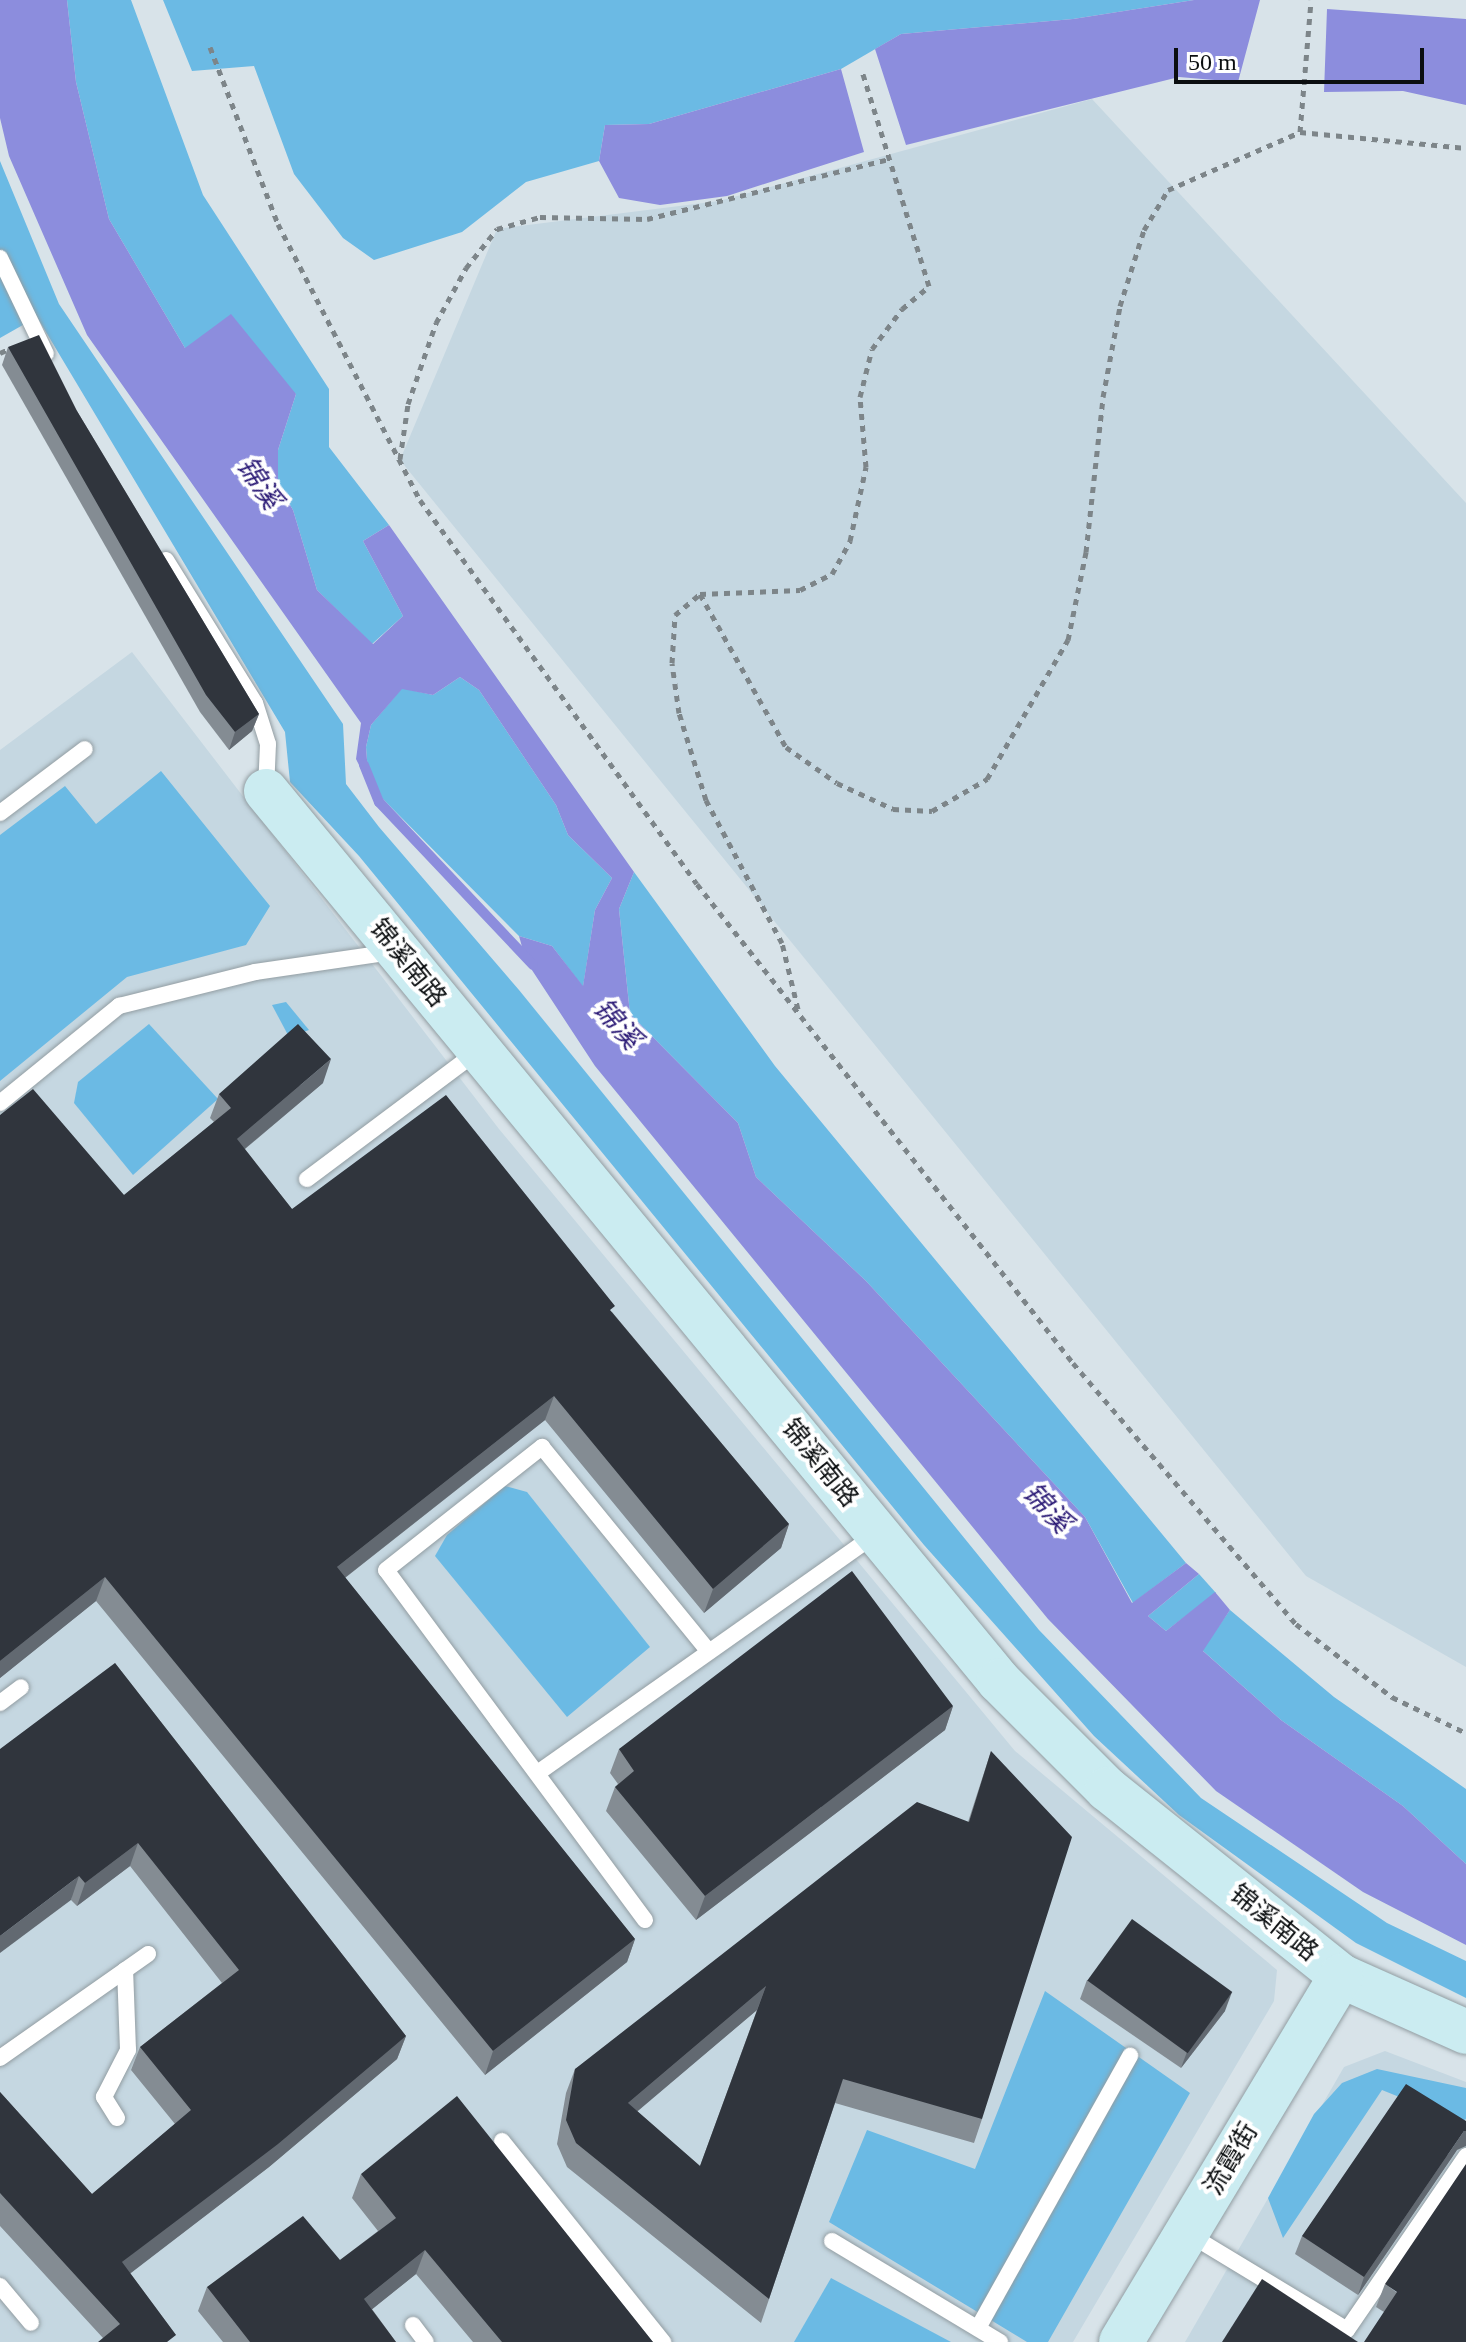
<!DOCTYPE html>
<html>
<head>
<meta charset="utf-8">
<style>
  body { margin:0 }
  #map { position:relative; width:1466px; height:2342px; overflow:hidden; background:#d8e3e9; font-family:"Times New Roman","Noto Sans SC",serif }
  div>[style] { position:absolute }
  .built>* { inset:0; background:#c5d7e1 }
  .green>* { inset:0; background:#6bbae4 }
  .water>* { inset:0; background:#8c8ddd }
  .stream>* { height:10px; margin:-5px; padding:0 5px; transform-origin:5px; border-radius:5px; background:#8c8ddd }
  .path>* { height:5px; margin-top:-2.5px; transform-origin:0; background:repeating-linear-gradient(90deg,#7d8589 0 6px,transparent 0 12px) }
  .roads { filter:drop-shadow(0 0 2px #929da2) drop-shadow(0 0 2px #929da2) }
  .lane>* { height:16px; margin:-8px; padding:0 8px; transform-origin:8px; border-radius:8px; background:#fff }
  .secondary>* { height:44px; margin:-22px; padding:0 22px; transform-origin:22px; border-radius:22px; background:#cbecf1 }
  .wall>* { inset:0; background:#848c93 }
  .shaded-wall>* { inset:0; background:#626971 }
  .building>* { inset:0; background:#30353d; transform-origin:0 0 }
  span { translate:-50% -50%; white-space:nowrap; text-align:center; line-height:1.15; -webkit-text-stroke:8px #fff; paint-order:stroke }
  .street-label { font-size:26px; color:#0b0e10 }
  .water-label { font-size:28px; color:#2a1975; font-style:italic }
  .scale { position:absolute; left:1174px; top:48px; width:250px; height:36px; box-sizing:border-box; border:4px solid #0b0e10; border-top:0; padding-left:10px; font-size:24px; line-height:28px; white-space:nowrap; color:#0b0e10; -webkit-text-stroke:6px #fff; paint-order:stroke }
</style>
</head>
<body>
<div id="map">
  <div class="built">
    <div style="clip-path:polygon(1092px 99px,1466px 503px,1466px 1667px,1306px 1576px,400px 460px,497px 229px,719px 201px)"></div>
    <div style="clip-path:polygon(132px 652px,499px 1129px,1015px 1751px,1277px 1970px,1274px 2001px,1073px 2342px,0 2342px,0 750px)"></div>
    <div style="clip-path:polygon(1385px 2051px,1466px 2082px,1466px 2342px,1185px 2342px,1344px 2067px)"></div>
  </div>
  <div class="green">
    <div style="clip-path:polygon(67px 0,131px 0,203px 195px,329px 389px,329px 447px,389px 525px,363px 541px,403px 616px,372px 644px,317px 590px,293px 510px,278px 485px,278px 450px,296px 394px,185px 348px,109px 219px,76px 82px)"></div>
    <div style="clip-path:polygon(163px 0,1194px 0,1073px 19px,901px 34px,841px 69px,649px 124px,605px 125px,599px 161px,526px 182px,462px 232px,374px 260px,343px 238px,294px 174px,254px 66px,192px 71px)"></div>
    <div style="clip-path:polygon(0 161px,59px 304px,343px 724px,346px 784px,379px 827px,519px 990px,1039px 1630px,1201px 1798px,1387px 1923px,1466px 1961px,1466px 1998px,1356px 1943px,1179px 1815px,1094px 1736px,924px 1545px,359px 856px,290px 782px,285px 732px,37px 317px,0 338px)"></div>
    <div style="clip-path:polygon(460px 677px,479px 690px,556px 805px,568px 835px,612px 878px,595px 910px,583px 987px,552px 946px,519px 936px,369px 785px,366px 747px,371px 725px,402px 688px,433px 695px)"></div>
    <div style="clip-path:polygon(161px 771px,270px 906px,246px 945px,127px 977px,0 1081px,0 835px,65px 786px,96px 824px)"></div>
    <div style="clip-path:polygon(634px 872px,775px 1066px,1186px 1563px,1133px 1603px,1085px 1517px,866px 1281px,756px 1177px,738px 1123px,630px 1014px,619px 909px)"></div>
    <div style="clip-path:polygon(286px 1002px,309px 1030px,289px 1037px,272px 1005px)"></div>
    <div style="clip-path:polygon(149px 1024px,218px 1099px,133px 1175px,74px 1103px,78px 1082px)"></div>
    <div style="clip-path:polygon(505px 1486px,527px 1492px,650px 1647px,567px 1717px,435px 1556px,447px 1535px)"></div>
    <div style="clip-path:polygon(1199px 1574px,1216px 1593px,1166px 1631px,1148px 1616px)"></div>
    <div style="clip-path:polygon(1230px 1610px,1334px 1697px,1466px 1789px,1466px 1864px,1403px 1806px,1281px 1720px,1202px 1650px)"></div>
    <div style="clip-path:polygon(1045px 1991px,1190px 2093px,1048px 2342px,1027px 2342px,829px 2222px,867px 2130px,975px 2169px)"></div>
    <div style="clip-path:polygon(1377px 2069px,1466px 2088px,1466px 2119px,1461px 2122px,1382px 2090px,1283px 2238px,1268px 2198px,1314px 2114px,1342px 2083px)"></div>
    <div style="clip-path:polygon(831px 2278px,951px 2342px,794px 2342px)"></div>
  </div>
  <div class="water">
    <div style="clip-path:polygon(0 0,67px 0,76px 82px,109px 219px,185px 348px,231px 314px,296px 394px,278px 450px,278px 485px,293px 510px,317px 590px,373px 644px,403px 616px,363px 541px,389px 525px,634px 872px,619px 909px,630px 1014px,738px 1123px,756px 1177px,866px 1281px,1085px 1517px,1132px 1603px,1186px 1563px,1199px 1574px,1148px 1616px,1166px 1631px,1215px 1592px,1230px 1610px,1203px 1651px,1281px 1720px,1403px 1806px,1466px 1864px,1466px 1945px,1363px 1892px,1216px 1791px,1048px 1619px,595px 1066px,526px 961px,519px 936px,552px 946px,583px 986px,595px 910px,612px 878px,568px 835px,556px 805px,479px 690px,460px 677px,433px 695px,402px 689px,371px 725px,366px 747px,369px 785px,356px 759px,361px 723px,87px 335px,9px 156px,0 118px)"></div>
    <div style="clip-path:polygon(1194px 0,1260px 0,1238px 82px,1179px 77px,906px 145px,875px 49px,901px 34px,1073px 19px)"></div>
    <div style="clip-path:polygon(1327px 9px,1466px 19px,1466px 105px,1403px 91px,1324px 92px)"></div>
    <div style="clip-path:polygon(841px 69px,864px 152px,727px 196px,660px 205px,619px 198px,599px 161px,605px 125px,649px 124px)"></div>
  </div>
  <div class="stream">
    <div style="left:364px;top:765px;width:40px;rotate:68deg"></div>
    <div style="left:379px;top:802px;width:224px;rotate:46.6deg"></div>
  </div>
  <div class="path">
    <div style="left:210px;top:47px;width:190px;rotate:69deg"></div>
    <div style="left:278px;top:224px;width:310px;rotate:62.8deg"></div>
    <div style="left:420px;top:500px;width:473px;rotate:54.2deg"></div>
    <div style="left:697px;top:884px;width:609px;rotate:51.87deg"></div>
    <div style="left:1073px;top:1363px;width:343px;rotate:49.5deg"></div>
    <div style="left:1296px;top:1624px;width:121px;rotate:37.2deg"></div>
    <div style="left:1392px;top:1697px;width:82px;rotate:25.9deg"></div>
    <div style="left:1300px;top:132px;width:132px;rotate:-85.2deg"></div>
    <div style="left:0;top:353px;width:12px;rotate:-24deg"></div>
    <div style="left:400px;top:459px;width:56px;rotate:-81.7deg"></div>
    <div style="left:408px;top:404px;width:86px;rotate:-70.9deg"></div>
    <div style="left:436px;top:323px;width:63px;rotate:-61.4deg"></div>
    <div style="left:466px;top:268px;width:50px;rotate:-51.5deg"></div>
    <div style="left:497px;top:229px;width:45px;rotate:-15.6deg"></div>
    <div style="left:540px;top:217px;width:107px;rotate:1.1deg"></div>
    <div style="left:647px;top:219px;width:249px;rotate:-13.9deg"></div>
    <div style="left:700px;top:594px;width:176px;rotate:60.7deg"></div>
    <div style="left:786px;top:747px;width:62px;rotate:35.2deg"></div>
    <div style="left:837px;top:783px;width:62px;rotate:24.9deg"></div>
    <div style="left:893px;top:809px;width:39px;rotate:3deg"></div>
    <div style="left:932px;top:811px;width:64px;rotate:-30.2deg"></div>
    <div style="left:987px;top:779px;width:161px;rotate:-59.8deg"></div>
    <div style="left:1068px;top:640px;width:90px;rotate:-78.4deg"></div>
    <div style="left:1086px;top:552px;width:156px;rotate:-83.7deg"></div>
    <div style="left:1103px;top:397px;width:93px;rotate:-79.4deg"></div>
    <div style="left:1120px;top:306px;width:80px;rotate:-72.5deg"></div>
    <div style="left:1144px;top:230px;width:47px;rotate:-59deg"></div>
    <div style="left:1168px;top:190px;width:144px;rotate:-23.7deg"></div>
    <div style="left:1300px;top:132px;width:167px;rotate:5.5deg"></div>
    <div style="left:798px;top:1009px;width:68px;rotate:-103.6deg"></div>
    <div style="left:782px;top:943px;width:162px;rotate:-118deg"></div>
    <div style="left:706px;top:800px;width:91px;rotate:-107.2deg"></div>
    <div style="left:679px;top:713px;width:50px;rotate:-98deg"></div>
    <div style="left:672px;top:663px;width:48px;rotate:-86.4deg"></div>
    <div style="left:675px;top:615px;width:33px;rotate:-40deg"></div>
    <div style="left:700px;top:594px;width:100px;rotate:-2.3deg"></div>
    <div style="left:800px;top:590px;width:36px;rotate:-27deg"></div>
    <div style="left:832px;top:574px;width:38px;rotate:-61deg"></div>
    <div style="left:850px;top:541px;width:76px;rotate:-77.8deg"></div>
    <div style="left:866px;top:467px;width:70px;rotate:-94.9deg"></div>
    <div style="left:860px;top:397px;width:49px;rotate:-76deg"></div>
    <div style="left:872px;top:349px;width:50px;rotate:-53.1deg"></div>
    <div style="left:902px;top:309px;width:35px;rotate:-40deg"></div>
    <div style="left:929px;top:286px;width:225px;rotate:-107.3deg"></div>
  </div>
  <div class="roads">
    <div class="lane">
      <div style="left:0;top:258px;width:106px;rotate:64.4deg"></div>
      <div style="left:166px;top:560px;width:168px;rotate:58.1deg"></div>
      <div style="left:255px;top:703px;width:43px;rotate:72.4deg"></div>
      <div style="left:268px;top:744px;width:46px;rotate:92.5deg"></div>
      <div style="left:0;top:813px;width:106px;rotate:-37deg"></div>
      <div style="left:0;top:1103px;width:154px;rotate:-39.2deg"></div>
      <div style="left:119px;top:1006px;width:140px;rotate:-14deg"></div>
      <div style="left:255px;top:972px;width:138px;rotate:-8.3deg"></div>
      <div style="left:307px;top:1179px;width:214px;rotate:-36.8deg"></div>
      <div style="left:0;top:1703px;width:26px;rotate:-37deg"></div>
      <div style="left:539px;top:1772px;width:413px;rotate:-35.2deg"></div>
      <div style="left:645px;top:1920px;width:435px;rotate:-126.5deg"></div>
      <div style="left:386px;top:1570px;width:199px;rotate:-38.3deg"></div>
      <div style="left:542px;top:1447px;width:264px;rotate:50.8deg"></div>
      <div style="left:0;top:2058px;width:181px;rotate:-35.1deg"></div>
      <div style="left:117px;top:2118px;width:25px;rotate:-122deg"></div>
      <div style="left:104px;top:2097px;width:53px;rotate:-62.9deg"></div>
      <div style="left:128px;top:2050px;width:80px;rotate:-92.1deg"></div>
      <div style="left:502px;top:2141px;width:258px;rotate:51.3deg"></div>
      <div style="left:1187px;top:2233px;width:187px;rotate:31.2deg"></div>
      <div style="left:1347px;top:2330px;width:211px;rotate:-55.6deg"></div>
      <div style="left:832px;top:2241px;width:196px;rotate:31deg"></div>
      <div style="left:0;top:2286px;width:48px;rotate:50deg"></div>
      <div style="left:413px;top:2325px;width:21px;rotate:53deg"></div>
      <div style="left:978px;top:2328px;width:312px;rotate:-60.8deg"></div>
    </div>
    <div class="secondary">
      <div style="left:266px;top:791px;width:1153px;rotate:50.53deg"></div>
      <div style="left:999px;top:1681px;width:153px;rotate:45deg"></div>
      <div style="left:1107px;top:1789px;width:300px;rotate:38.6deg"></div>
      <div style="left:1341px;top:1976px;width:137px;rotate:24.1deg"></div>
      <div style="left:1121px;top:2342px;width:427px;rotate:-59deg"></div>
    </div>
  </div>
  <div class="wall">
    <div style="clip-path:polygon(8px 347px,77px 411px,259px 714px,252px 731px,229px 750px,200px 712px,2px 365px)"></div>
    <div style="clip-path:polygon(323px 1083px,245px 1149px,292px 1209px,612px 1312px,789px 1524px,781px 1548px,704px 1613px,545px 1420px,345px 1578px,635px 1939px,627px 1962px,485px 2075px,96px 1601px,0 1678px,0 1115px,124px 1195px,214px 1122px,210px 1118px,219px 1094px)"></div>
    <div style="clip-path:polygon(115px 1663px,406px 2036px,397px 2059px,269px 2167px,130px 2273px,176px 2335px,103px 2338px,0 2226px,0 2092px,92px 2194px,175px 2124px,131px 2070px,140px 2047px,222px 1983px,130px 1866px,77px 1906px,71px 1900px)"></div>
    <div style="clip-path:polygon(953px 1706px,945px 1730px,696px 1920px,606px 1811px,615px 1787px,618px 1784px,610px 1773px,619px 1749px)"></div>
    <div style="clip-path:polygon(evenodd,991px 1751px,982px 2119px,974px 2143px,835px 2103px,761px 2323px,567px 2167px,557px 2144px,566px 2093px,575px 2069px,968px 1822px,991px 1751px,757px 2010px,700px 2166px,637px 2111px,757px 2010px)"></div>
    <div style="clip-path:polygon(1087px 1980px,1225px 2011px,1181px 2068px,1080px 1999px)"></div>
    <div style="clip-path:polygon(1457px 2150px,1358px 2295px,1295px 2254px,1302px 2236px)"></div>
    <div style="clip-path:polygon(361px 2174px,653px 2342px,473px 2342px,416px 2274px,372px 2309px,396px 2342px,223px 2342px,198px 2311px,207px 2287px,340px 2260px,378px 2231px,352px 2198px)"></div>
    <div style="clip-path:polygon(1385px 2284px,1466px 2342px,1384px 2312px,1376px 2307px)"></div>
  </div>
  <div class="shaded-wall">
    <div style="clip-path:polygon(259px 714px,252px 731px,229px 750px,235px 732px)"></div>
    <div style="clip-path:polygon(331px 1059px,323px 1083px,229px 1162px,237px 1139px)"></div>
    <div style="clip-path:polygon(554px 1396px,545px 1420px,328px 1591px,337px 1567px)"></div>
    <div style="clip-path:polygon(789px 1524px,781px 1548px,704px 1613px,713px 1589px)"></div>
    <div style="clip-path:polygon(105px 1577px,96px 1601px,0 1678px,0 1661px)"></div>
    <div style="clip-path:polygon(953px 1706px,945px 1730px,696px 1920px,705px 1896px)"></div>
    <div style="clip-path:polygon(138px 1843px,130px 1866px,77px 1906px,85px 1883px)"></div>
    <div style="clip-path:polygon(79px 1876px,71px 1900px,0 1953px,0 1936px)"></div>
    <div style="clip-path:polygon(635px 1939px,627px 1962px,485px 2075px,493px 2051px)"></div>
    <div style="clip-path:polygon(766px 1986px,757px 2010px,619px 2127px,628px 2103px)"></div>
    <div style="clip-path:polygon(1232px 1992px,1225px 2011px,1181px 2068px,1188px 2049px)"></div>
    <div style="clip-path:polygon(406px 2036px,397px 2059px,269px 2167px,114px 2286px,122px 2262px)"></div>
    <div style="clip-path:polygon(1464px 2131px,1466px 2131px,1466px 2146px,1457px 2150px,1358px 2295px,1364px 2277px)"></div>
    <div style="clip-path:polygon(425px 2250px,416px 2274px,355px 2323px,364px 2299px)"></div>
  </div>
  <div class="building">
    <div style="clip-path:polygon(39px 335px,77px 411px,259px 714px,235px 732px,206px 695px,8px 347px)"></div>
    <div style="clip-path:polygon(298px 1024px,331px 1059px,237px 1139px,292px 1209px,446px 1095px,615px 1306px,610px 1310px,789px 1524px,713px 1589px,554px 1396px,337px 1567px,635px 1939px,493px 2051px,105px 1577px,0 1661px,0 1115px,33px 1089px,124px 1195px,231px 1108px,219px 1094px)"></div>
    <div style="clip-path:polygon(852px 1571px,953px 1706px,705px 1896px,615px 1787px,634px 1771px,619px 1749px)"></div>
    <div style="clip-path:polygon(115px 1663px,406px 2036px,278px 2144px,122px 2262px,176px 2335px,167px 2342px,98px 2342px,120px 2324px,0 2193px,0 2092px,92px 2194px,191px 2110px,140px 2047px,239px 1970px,138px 1843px,85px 1883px,79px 1876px,0 1936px,0 1749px)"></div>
    <div style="clip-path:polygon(evenodd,991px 1751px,1072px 1837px,982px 2119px,843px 2079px,769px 2299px,576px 2143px,566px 2120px,575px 2069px,917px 1802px,969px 1822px,991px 1751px,766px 1986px,700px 2166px,628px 2103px,766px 1986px)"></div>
    <div style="left:1132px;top:1919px;width:124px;height:76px;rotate:36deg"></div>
    <div style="clip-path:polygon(1406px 2084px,1466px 2121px,1466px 2131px,1464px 2131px,1364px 2277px,1302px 2236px)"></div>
    <div style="clip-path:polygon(457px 2096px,653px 2342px,502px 2342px,425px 2250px,364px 2299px,396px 2342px,250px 2342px,207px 2287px,303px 2216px,340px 2260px,396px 2218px,361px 2174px)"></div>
    <div style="clip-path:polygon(1466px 2164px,1466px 2342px,1364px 2342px,1397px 2292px,1385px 2284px)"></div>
    <div style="clip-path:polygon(1262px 2279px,1358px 2342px,1222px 2342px)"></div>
  </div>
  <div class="street-label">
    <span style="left:408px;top:963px;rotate:51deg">锦溪南路</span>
    <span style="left:820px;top:1463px;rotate:51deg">锦溪南路</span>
    <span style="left:1274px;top:1923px;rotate:39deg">锦溪南路</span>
    <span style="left:1231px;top:2159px;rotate:-59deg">流霞街</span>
  </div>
  <div class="water-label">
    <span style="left:259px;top:483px;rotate:56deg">锦溪</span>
    <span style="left:617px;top:1024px;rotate:49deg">锦溪</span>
    <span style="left:1047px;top:1508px;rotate:47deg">锦溪</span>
  </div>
  <div class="scale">50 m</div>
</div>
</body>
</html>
